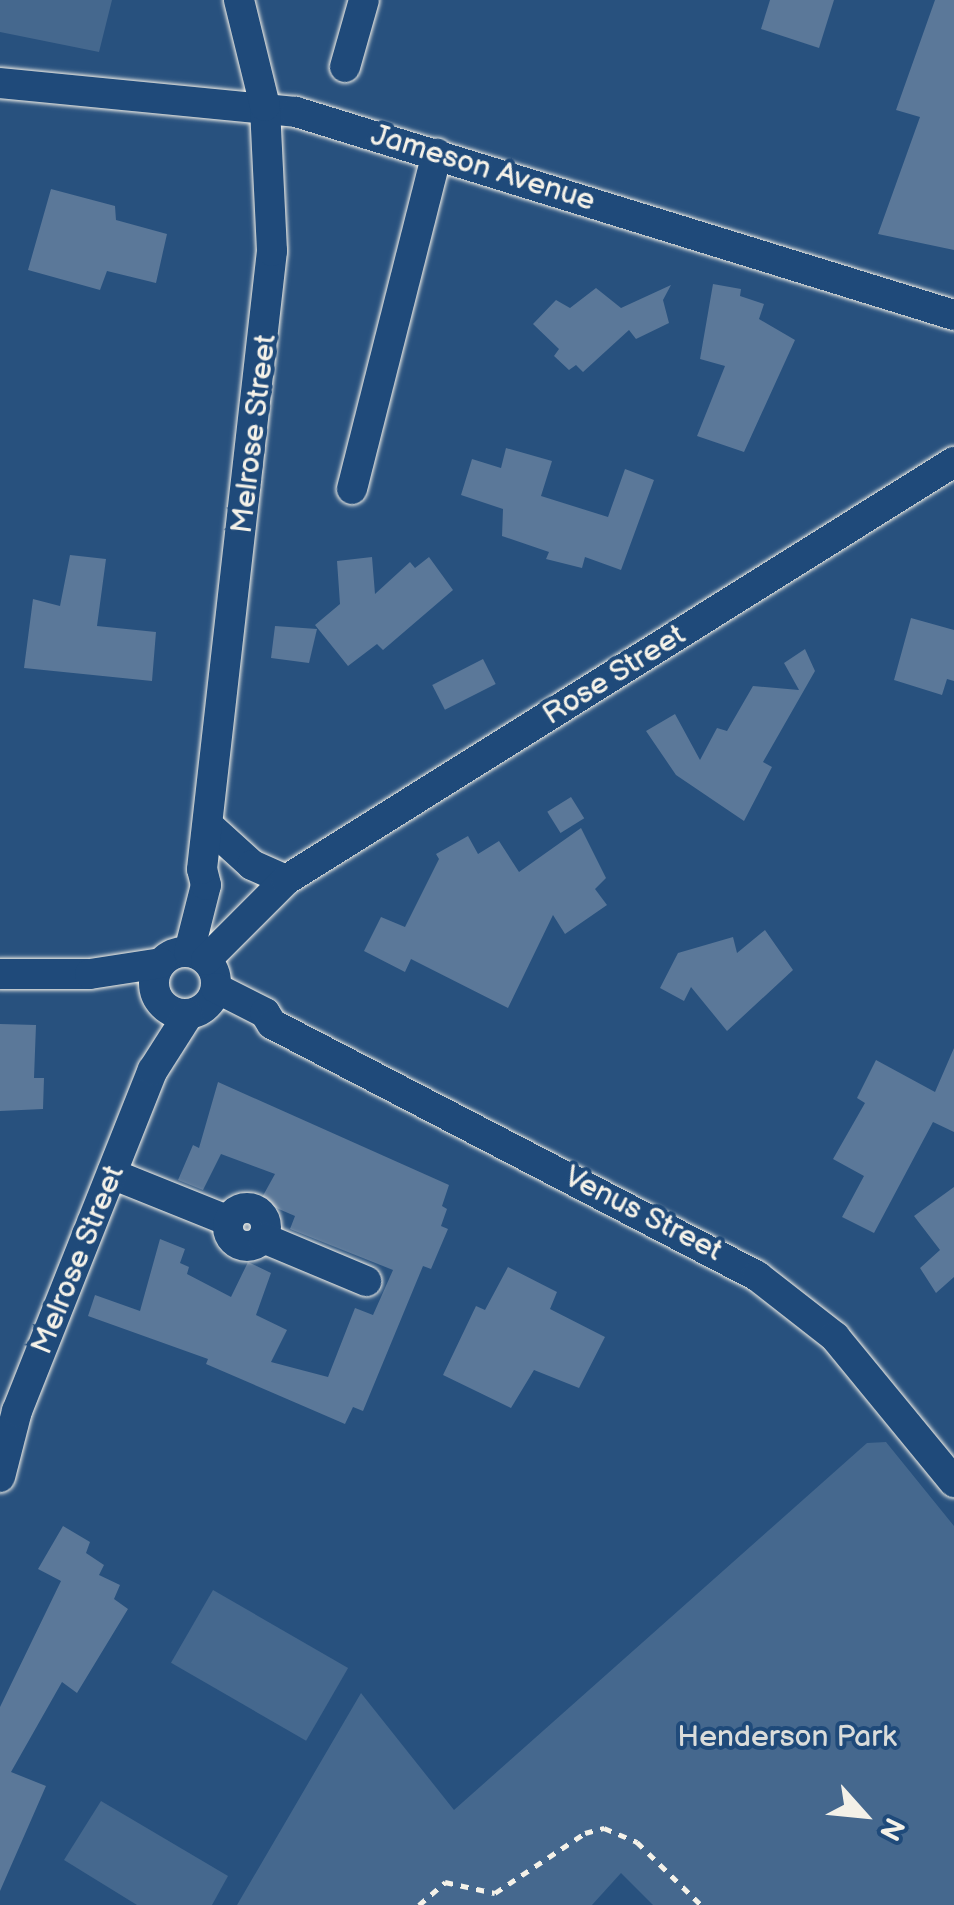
<!DOCTYPE html>
<html>
<head>
<meta charset="utf-8">
<style>
  body { margin:0 }
  #map { position:relative; width:954px; height:1905px; overflow:hidden; background:#28517e; font-family:"Balsamiq Sans",sans-serif }
  div>[style] { position:absolute }
  .green>* { inset:0; background:#45688e; transform-origin:0 0 }
  .building>* { inset:0; background:#5b7899; transform-origin:0 0 }
  .path>* { height:5px; margin-top:-2.5px; transform-origin:0; background:repeating-linear-gradient(90deg,#f4f1e8 0 8px,transparent 0 16px) }
  .roads { filter:drop-shadow(0 0 2px #f4f1e8) drop-shadow(0 0 2px #f4f1e8) }
  .minor>* { height:30px; margin:-15px; padding:0 15px; transform-origin:15px; border-radius:15px; background:#1f4a7a }
  .minor>.ring { margin:-15px; padding:0; box-sizing:content-box; background:none; border:30px solid #1f4a7a; border-radius:50% }
  span { translate:-50% -50%; white-space:nowrap; text-align:center; line-height:1.15; -webkit-text-stroke:8px #1f4a7a; paint-order:stroke }
  .street-label { font-size:30px; color:#f4f1e8 }
  .park-label { font-size:30px; color:#dadcda }
  .north { position:absolute; left:814px; top:1765px; width:100px; height:100px; -webkit-text-stroke:8px #1f4a7a; paint-order:stroke; rotate:117deg; font-size:28px; font-weight:700; line-height:40px; text-align:center; color:#f4f1e8 }
  .north::after { content:''; display:block; margin:auto; width:35px; height:45px; background:#f4f1e8; clip-path:polygon(50% 0,100% 100%,50% 72%,0 100%) }
</style>
</head>
<body>
<div id="map">
  <div class="green">
    <div style="clip-path:polygon(0 0,112px 0,99px 52px,0 32px)"></div>
    <div style="clip-path:polygon(886px 1442px,954px 1526px,954px 1905px,653px 1905px,621px 1873px,592px 1905px,237px 1905px,361px 1693px,454px 1810px,867px 1443px)"></div>
    <div style="left:213px;top:1590px;width:156px;height:84px;rotate:30deg"></div>
    <div style="clip-path:polygon(101px 1801px,228px 1876px,212px 1905px,137px 1905px,64px 1860px)"></div>
  </div>
  <div class="building">
    <div style="clip-path:polygon(770px 0,834px 0,819px 48px,761px 29px)"></div>
    <div style="clip-path:polygon(935px 0,954px 0,954px 250px,878px 234px,920px 117px,896px 110px)"></div>
    <div style="clip-path:polygon(51px 189px,115px 206px,116px 220px,167px 234px,156px 283px,107px 271px,100px 290px,28px 270px)"></div>
    <div style="clip-path:polygon(713px 284px,741px 289px,740px 296px,764px 304px,759px 319px,795px 340px,744px 452px,697px 436px,725px 366px,700px 359px)"></div>
    <div style="clip-path:polygon(671px 285px,663px 300px,669px 323px,636px 339px,629px 330px,583px 372px,576px 365px,569px 370px,554px 356px,559px 349px,533px 324px,556px 300px,570px 308px,596px 288px,621px 308px)"></div>
    <div style="clip-path:polygon(506px 448px,552px 461px,541px 496px,608px 517px,625px 469px,654px 480px,621px 570px,585px 557px,582px 568px,546px 559px,549px 552px,502px 536px,503px 509px,461px 495px,472px 459px,501px 468px)"></div>
    <div style="clip-path:polygon(70px 555px,106px 559px,97px 626px,156px 632px,152px 681px,24px 668px,33px 599px,60px 606px)"></div>
    <div style="clip-path:polygon(372px 557px,375px 594px,410px 562px,415px 568px,429px 557px,453px 590px,383px 650px,377px 644px,348px 666px,315px 625px,340px 604px,337px 561px)"></div>
    <div style="clip-path:polygon(911px 618px,954px 630px,954px 681px,947px 679px,942px 695px,894px 680px)"></div>
    <div style="clip-path:polygon(275px 626px,317px 629px,309px 663px,271px 658px)"></div>
    <div style="clip-path:polygon(805px 649px,815px 671px,763px 762px,772px 767px,744px 821px,676px 775px,646px 731px,675px 714px,700px 760px,717px 728px,727px 731px,753px 686px,799px 690px,784px 663px)"></div>
    <div style="left:483px;top:659px;width:28px;height:57px;rotate:63deg"></div>
    <div style="left:571px;top:797px;width:25px;height:28px;rotate:58deg"></div>
    <div style="clip-path:polygon(581px 828px,606px 878px,595px 889px,607px 905px,565px 934px,553px 915px,508px 1008px,411px 959px,405px 972px,364px 951px,381px 917px,405px 927px,439px 859px,436px 854px,468px 836px,478px 854px,499px 841px,519px 872px)"></div>
    <div style="clip-path:polygon(765px 930px,793px 970px,727px 1031px,691px 987px,684px 1001px,660px 988px,678px 953px,733px 937px,737px 953px)"></div>
    <div style="clip-path:polygon(0 1024px,36px 1025px,34px 1078px,44px 1078px,43px 1109px,0 1111px)"></div>
    <div style="clip-path:polygon(954px 1048px,954px 1132px,933px 1122px,874px 1233px,842px 1217px,864px 1176px,833px 1159px,865px 1103px,857px 1098px,876px 1060px,935px 1092px)"></div>
    <div style="clip-path:polygon(218px 1082px,449px 1185px,442px 1206px,447px 1209px,441px 1226px,448px 1229px,431px 1269px,423px 1266px,363px 1411px,353px 1407px,345px 1424px,206px 1364px,208px 1359px,88px 1316px,95px 1295px,140px 1311px,160px 1239px,185px 1249px,180px 1263px,189px 1267px,187px 1274px,231px 1297px,248px 1262px,271px 1273px,256px 1315px,287px 1330px,271px 1362px,328px 1377px,355px 1308px,373px 1315px,393px 1270px,290px 1229px,295px 1216px,260px 1201px,275px 1174px,221px 1154px,203px 1190px,178px 1180px,193px 1145px,199px 1148px)"></div>
    <div style="clip-path:polygon(954px 1187px,954px 1277px,936px 1293px,920px 1268px,940px 1250px,914px 1216px)"></div>
    <div style="clip-path:polygon(508px 1267px,557px 1292px,550px 1309px,605px 1337px,579px 1388px,534px 1370px,511px 1408px,443px 1375px,476px 1306px,485px 1310px)"></div>
    <div style="clip-path:polygon(63px 1526px,90px 1542px,86px 1553px,104px 1565px,99px 1575px,120px 1585px,114px 1599px,128px 1609px,77px 1693px,62px 1682px,11px 1772px,46px 1786px,0 1891px,0 1707px,61px 1581px,38px 1569px)"></div>
  </div>
  <div class="path">
    <div style="left:419px;top:1905px;width:35px;rotate:-41deg"></div>
    <div style="left:445px;top:1882px;width:51px;rotate:12.4deg"></div>
    <div style="left:495px;top:1893px;width:108px;rotate:-33.7deg"></div>
    <div style="left:585px;top:1833px;width:20px;rotate:-15deg"></div>
    <div style="left:604px;top:1828px;width:36px;rotate:23deg"></div>
    <div style="left:637px;top:1842px;width:90px;rotate:44.5deg"></div>
  </div>
  <div class="roads">
    <div class="minor">
      <div style="left:345px;top:67px;width:70px;rotate:-74.2deg"></div>
      <div style="left:0;top:83px;width:297px;rotate:5.6deg"></div>
      <div style="left:296px;top:112px;width:689px;rotate:17.15deg"></div>
      <div style="left:352px;top:489px;width:346px;rotate:-75.8deg"></div>
      <div style="left:208px;top:825px;width:59px;rotate:42.3deg"></div>
      <div style="left:252px;top:865px;width:37px;rotate:24deg"></div>
      <div class="ring" style="left:154px;top:952px;width:32px;height:32px"></div>
      <div style="left:189px;top:952px;width:69px;rotate:-75.8deg"></div>
      <div style="left:206px;top:885px;width:16px;rotate:-104deg"></div>
      <div style="left:202px;top:869px;width:622px;rotate:-83.54deg"></div>
      <div style="left:272px;top:251px;width:145px;rotate:-92.8deg"></div>
      <div style="left:265px;top:106px;width:109px;rotate:-103.8deg"></div>
      <div style="left:206px;top:960px;width:113px;rotate:-45deg"></div>
      <div style="left:286px;top:880px;width:788px;rotate:-32.04deg"></div>
      <div style="left:0;top:974px;width:90px"></div>
      <div style="left:90px;top:974px;width:72px;rotate:-8.8deg"></div>
      <div style="left:216px;top:988px;width:55px;rotate:27deg"></div>
      <div style="left:265px;top:1013px;width:13px;rotate:58deg"></div>
      <div style="left:272px;top:1024px;width:547px;rotate:27.46deg"></div>
      <div style="left:757px;top:1276px;width:99px;rotate:38deg"></div>
      <div style="left:835px;top:1337px;width:188px;rotate:50.6deg"></div>
      <div style="left:112px;top:1174px;width:126px;rotate:21.9deg"></div>
      <div class="ring" style="left:228px;top:1208px;width:8px;height:8px"></div>
      <div style="left:263px;top:1238px;width:112px;rotate:22.7deg"></div>
      <div style="left:0;top:1477px;width:68px;rotate:-75.6deg"></div>
      <div style="left:17px;top:1411px;width:367px;rotate:-68.3deg"></div>
      <div style="left:153px;top:1070px;width:65px;rotate:-57.5deg"></div>
    </div>
  </div>
  <div class="street-label">
    <span style="left:483px;top:168px;rotate:17deg">Jameson Avenue</span>
    <span style="left:254px;top:434px;rotate:-83deg">Melrose Street</span>
    <span style="left:614px;top:675px;rotate:-32deg">Rose Street</span>
    <span style="left:643px;top:1214px;rotate:27deg">Venus Street</span>
    <span style="left:78px;top:1260px;rotate:-68deg">Melrose Street</span>
  </div>
  <div class="park-label">
    <span style="left:787px;top:1737px">Henderson Park</span>
  </div>
  <div class="north">N</div>
</div>
</body>
</html>
